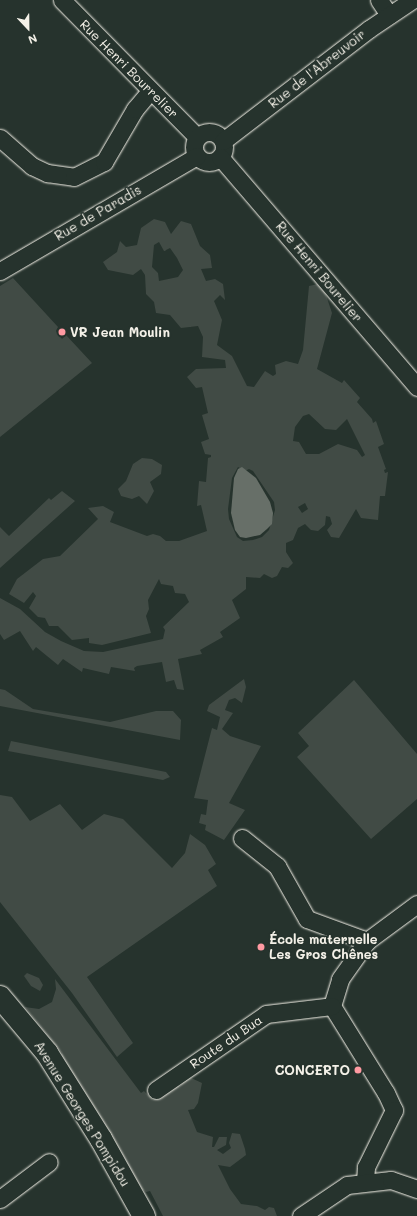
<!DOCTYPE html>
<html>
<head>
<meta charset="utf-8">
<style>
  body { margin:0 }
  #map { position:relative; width:417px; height:1216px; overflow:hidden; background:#26332d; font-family:Mali,sans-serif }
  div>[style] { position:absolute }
  .green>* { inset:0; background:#414b45 }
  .water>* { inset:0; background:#676f68 }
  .roads { filter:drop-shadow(0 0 1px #f4f1e8) drop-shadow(0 0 1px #f4f1e8) }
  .minor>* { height:17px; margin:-8.5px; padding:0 8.5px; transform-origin:8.5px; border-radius:8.5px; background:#26332d }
  .minor>.ring { margin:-8.5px; padding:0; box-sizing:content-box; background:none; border:17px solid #26332d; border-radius:50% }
  .secondary>* { height:22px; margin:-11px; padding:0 11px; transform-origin:11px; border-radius:11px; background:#26332d }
  .dots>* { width:11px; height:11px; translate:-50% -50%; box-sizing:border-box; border:2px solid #26332d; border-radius:50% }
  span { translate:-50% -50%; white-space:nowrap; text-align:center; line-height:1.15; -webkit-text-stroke:3.5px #26332d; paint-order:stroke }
  .street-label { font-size:13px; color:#f4f1e8 }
  .poi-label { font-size:13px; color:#f4f1e8; font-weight:700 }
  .left { translate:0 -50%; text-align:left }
  .right { translate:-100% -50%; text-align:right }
  .north { position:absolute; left:8px; top:8px; width:40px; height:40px; -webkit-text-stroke:3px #26332d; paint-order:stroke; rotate:158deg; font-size:11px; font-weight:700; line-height:16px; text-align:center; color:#f4f1e8 }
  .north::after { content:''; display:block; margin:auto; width:14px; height:18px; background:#f4f1e8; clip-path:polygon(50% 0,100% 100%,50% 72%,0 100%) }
</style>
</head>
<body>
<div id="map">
  <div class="green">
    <div style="clip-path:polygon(evenodd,154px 219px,165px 222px,171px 234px,181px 221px,191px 224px,200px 246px,210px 255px,212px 268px,201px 269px,206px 281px,215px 279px,223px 284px,225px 300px,220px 295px,214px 301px,222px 320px,217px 345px,232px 356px,247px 386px,254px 387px,265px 371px,273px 376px,276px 374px,275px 365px,286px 361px,298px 364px,303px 350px,309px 286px,318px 284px,325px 292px,332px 313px,317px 369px,342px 383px,344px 380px,360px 398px,357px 402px,372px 419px,373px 423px,376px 421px,384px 444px,378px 447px,386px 469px,384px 470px,385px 473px,388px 472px,385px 496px,380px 496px,378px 520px,361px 518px,356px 509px,339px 538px,331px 537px,327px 530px,332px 524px,330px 517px,326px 516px,325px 525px,318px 531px,311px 530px,305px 524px,298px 528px,293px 540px,286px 543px,286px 552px,293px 563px,288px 568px,282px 567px,277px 576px,272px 578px,264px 574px,260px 578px,246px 577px,246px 589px,232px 600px,240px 618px,220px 632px,223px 637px,200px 650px,202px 654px,178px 659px,184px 690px,177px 689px,174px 680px,166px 682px,162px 662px,137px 666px,134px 668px,135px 671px,111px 667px,109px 674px,83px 668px,82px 672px,63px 659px,58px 665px,36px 647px,33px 651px,20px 631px,4px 640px,0 634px,0 598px,20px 609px,45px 632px,61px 641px,84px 651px,103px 652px,163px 639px,165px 630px,163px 627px,189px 602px,185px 594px,175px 593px,173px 586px,161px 584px,159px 579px,148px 600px,149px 609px,146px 616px,151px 633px,102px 645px,89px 643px,89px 638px,72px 640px,58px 626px,49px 626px,45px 618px,38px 617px,29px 608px,36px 596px,33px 592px,24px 603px,9px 594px,17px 579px,43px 559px,60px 556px,98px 519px,88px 508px,103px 506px,114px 512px,110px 522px,147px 536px,153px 534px,160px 536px,166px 541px,179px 541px,207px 531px,201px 505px,197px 506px,199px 481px,206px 482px,208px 458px,211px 457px,211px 455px,205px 454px,201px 442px,209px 439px,202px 415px,208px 413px,202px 387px,196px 388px,187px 377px,196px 369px,226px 368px,225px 360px,202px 357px,203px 337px,198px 326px,181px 328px,170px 315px,156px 313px,154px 302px,146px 294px,145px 275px,141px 269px,133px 275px,108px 270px,103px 262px,117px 252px,120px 241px,126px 247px,137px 245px,141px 228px,154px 219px,159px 242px,164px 251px,170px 248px,177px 258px,183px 270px,178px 277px,159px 281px,158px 273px,152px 267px,154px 245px,159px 242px,154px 219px,309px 414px,325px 429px,336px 430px,347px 419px,365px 455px,362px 457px,357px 450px,338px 444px,319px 454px,306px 454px,299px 442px,293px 441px,295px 427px,303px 416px,309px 414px,154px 219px,238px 467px,245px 471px,249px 469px,253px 471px,274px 502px,275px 510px,269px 530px,262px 537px,253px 540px,243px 541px,237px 537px,229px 519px,228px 509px,232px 478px,238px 467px,154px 219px,305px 503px,308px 509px,302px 513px,298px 507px,305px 503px)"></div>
    <div style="clip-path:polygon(13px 278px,58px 327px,56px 331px,62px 339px,66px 335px,92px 363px,0 437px,0 286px)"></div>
    <div style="clip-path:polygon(142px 458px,152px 459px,162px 465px,161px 474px,150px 482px,154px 491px,147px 504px,139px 496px,132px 499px,121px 496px,118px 489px,126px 481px,133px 464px)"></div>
    <div style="clip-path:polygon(62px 491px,75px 501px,0 568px,0 527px,9px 536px,49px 498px,51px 500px)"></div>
    <div style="clip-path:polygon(244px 679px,246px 687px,242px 703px,235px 698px,229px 700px,225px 710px,233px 713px,222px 729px,230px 736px,261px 746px,229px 803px,245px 810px,224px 840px,205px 830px,206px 825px,199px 823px,201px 814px,206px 815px,208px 800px,194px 798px,212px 728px,217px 730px,220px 717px,207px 711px,209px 705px)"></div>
    <div style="clip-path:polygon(354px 680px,417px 754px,417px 799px,371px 839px,297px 757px,309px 746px,298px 733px)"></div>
    <div style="clip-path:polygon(0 689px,5px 690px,33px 709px,110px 722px,156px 711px,173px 711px,181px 720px,180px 740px,0 706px)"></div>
    <div style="clip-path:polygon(11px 741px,166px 772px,170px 777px,163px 780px,8px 751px)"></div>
    <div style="clip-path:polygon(0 795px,12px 797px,30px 821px,60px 804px,82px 830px,104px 814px,123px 819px,172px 868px,185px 853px,190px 834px,205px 845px,216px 864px,208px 870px,217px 886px,87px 977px,133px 1043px,117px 1057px,72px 993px,0 902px)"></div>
    <div style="clip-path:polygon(27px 973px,39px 978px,43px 985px,40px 991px,31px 986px,24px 976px)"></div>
    <div style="clip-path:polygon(55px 979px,141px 1093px,144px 1091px,153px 1100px,179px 1082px,179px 1087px,189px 1077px,202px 1083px,198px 1103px,194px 1109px,188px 1110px,197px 1132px,213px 1137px,212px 1147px,214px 1147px,219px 1137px,227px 1137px,226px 1145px,217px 1150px,223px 1154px,231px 1148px,229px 1143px,232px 1133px,240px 1134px,245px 1149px,246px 1155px,230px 1167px,218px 1165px,230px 1189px,241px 1204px,257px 1206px,265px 1210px,269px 1207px,274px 1208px,277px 1216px,163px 1216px,150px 1191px,146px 1192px,138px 1186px,62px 1061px,62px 1053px,25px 1007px,39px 1009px,52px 1002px,56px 989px)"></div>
  </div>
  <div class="water">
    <div style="clip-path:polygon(242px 467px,256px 478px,270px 502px,273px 513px,272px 524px,267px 529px,260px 535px,246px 538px,240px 537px,235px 530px,231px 513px,234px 478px,238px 469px)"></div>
  </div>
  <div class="roads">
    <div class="minor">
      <div style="left:62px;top:0;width:192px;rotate:45.4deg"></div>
      <div style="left:379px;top:0;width:18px;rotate:56deg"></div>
      <div class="ring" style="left:194px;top:132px;width:13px;height:13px"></div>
      <div style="left:0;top:138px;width:43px;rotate:41.2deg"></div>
      <div style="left:32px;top:166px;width:17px;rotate:25deg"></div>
      <div style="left:47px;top:173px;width:27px;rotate:8deg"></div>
      <div style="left:74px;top:177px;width:34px;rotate:-27deg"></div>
      <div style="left:104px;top:162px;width:61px;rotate:-59.7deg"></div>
      <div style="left:135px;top:109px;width:23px;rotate:-50deg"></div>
      <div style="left:223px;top:141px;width:184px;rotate:-37.5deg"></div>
      <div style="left:369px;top:29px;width:52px;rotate:-34deg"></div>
      <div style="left:220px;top:157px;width:303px;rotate:49.4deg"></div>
      <div style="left:0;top:271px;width:228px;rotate:-30.3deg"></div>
      <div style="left:242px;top:838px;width:45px;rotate:38.7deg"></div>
      <div style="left:277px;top:866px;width:61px;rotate:60.5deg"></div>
      <div style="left:307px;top:919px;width:64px;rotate:20.1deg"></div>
      <div style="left:332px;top:1006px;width:102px;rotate:58.2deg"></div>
      <div style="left:386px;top:1093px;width:19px;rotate:65deg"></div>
      <div style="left:394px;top:1110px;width:64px;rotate:116.2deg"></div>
      <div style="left:366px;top:1167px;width:14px;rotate:94deg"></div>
      <div style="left:332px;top:1006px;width:28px;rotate:-73deg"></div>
      <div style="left:340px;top:979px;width:47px;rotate:-54.6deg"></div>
      <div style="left:367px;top:941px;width:62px;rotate:-36.5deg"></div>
      <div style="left:156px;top:1090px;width:134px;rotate:-34.6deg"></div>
      <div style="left:266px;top:1014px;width:66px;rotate:-6.9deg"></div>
      <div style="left:0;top:1199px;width:61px;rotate:-37.1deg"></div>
      <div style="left:301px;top:1216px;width:55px;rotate:-34deg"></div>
      <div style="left:347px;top:1185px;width:44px;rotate:-6.5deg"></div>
      <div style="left:391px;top:1180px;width:28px;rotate:19deg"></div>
    </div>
    <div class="secondary">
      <div style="left:0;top:997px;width:73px;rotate:50deg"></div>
      <div style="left:47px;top:1053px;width:102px;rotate:57.9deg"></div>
      <div style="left:101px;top:1139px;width:88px;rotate:60.8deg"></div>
    </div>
  </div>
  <div class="dots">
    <div style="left:62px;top:332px;background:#ff9aa2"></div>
    <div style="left:261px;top:947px;background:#ff9aa2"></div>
    <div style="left:358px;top:1070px;background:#ff9aa2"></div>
  </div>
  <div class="street-label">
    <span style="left:129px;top:69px;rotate:45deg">Rue Henri Bourrelier</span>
    <span style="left:317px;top:69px;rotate:-38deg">Rue de l'Abreuvoir</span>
    <span style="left:98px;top:213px;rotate:-30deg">Rue de Paradis</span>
    <span style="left:319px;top:272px;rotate:50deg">Rue Henri Bourelier</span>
    <span style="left:226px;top:1042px;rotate:-34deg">Route du Bua</span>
    <span style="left:82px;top:1114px;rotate:58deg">Avenue Georges Pompidou</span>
  </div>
  <div class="poi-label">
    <span class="left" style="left:70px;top:332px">VR Jean Moulin</span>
    <span class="left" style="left:269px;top:947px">École maternelle<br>Les Gros Chênes</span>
    <span class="right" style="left:350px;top:1070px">CONCERTO</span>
  </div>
  <div class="north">N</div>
</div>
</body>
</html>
